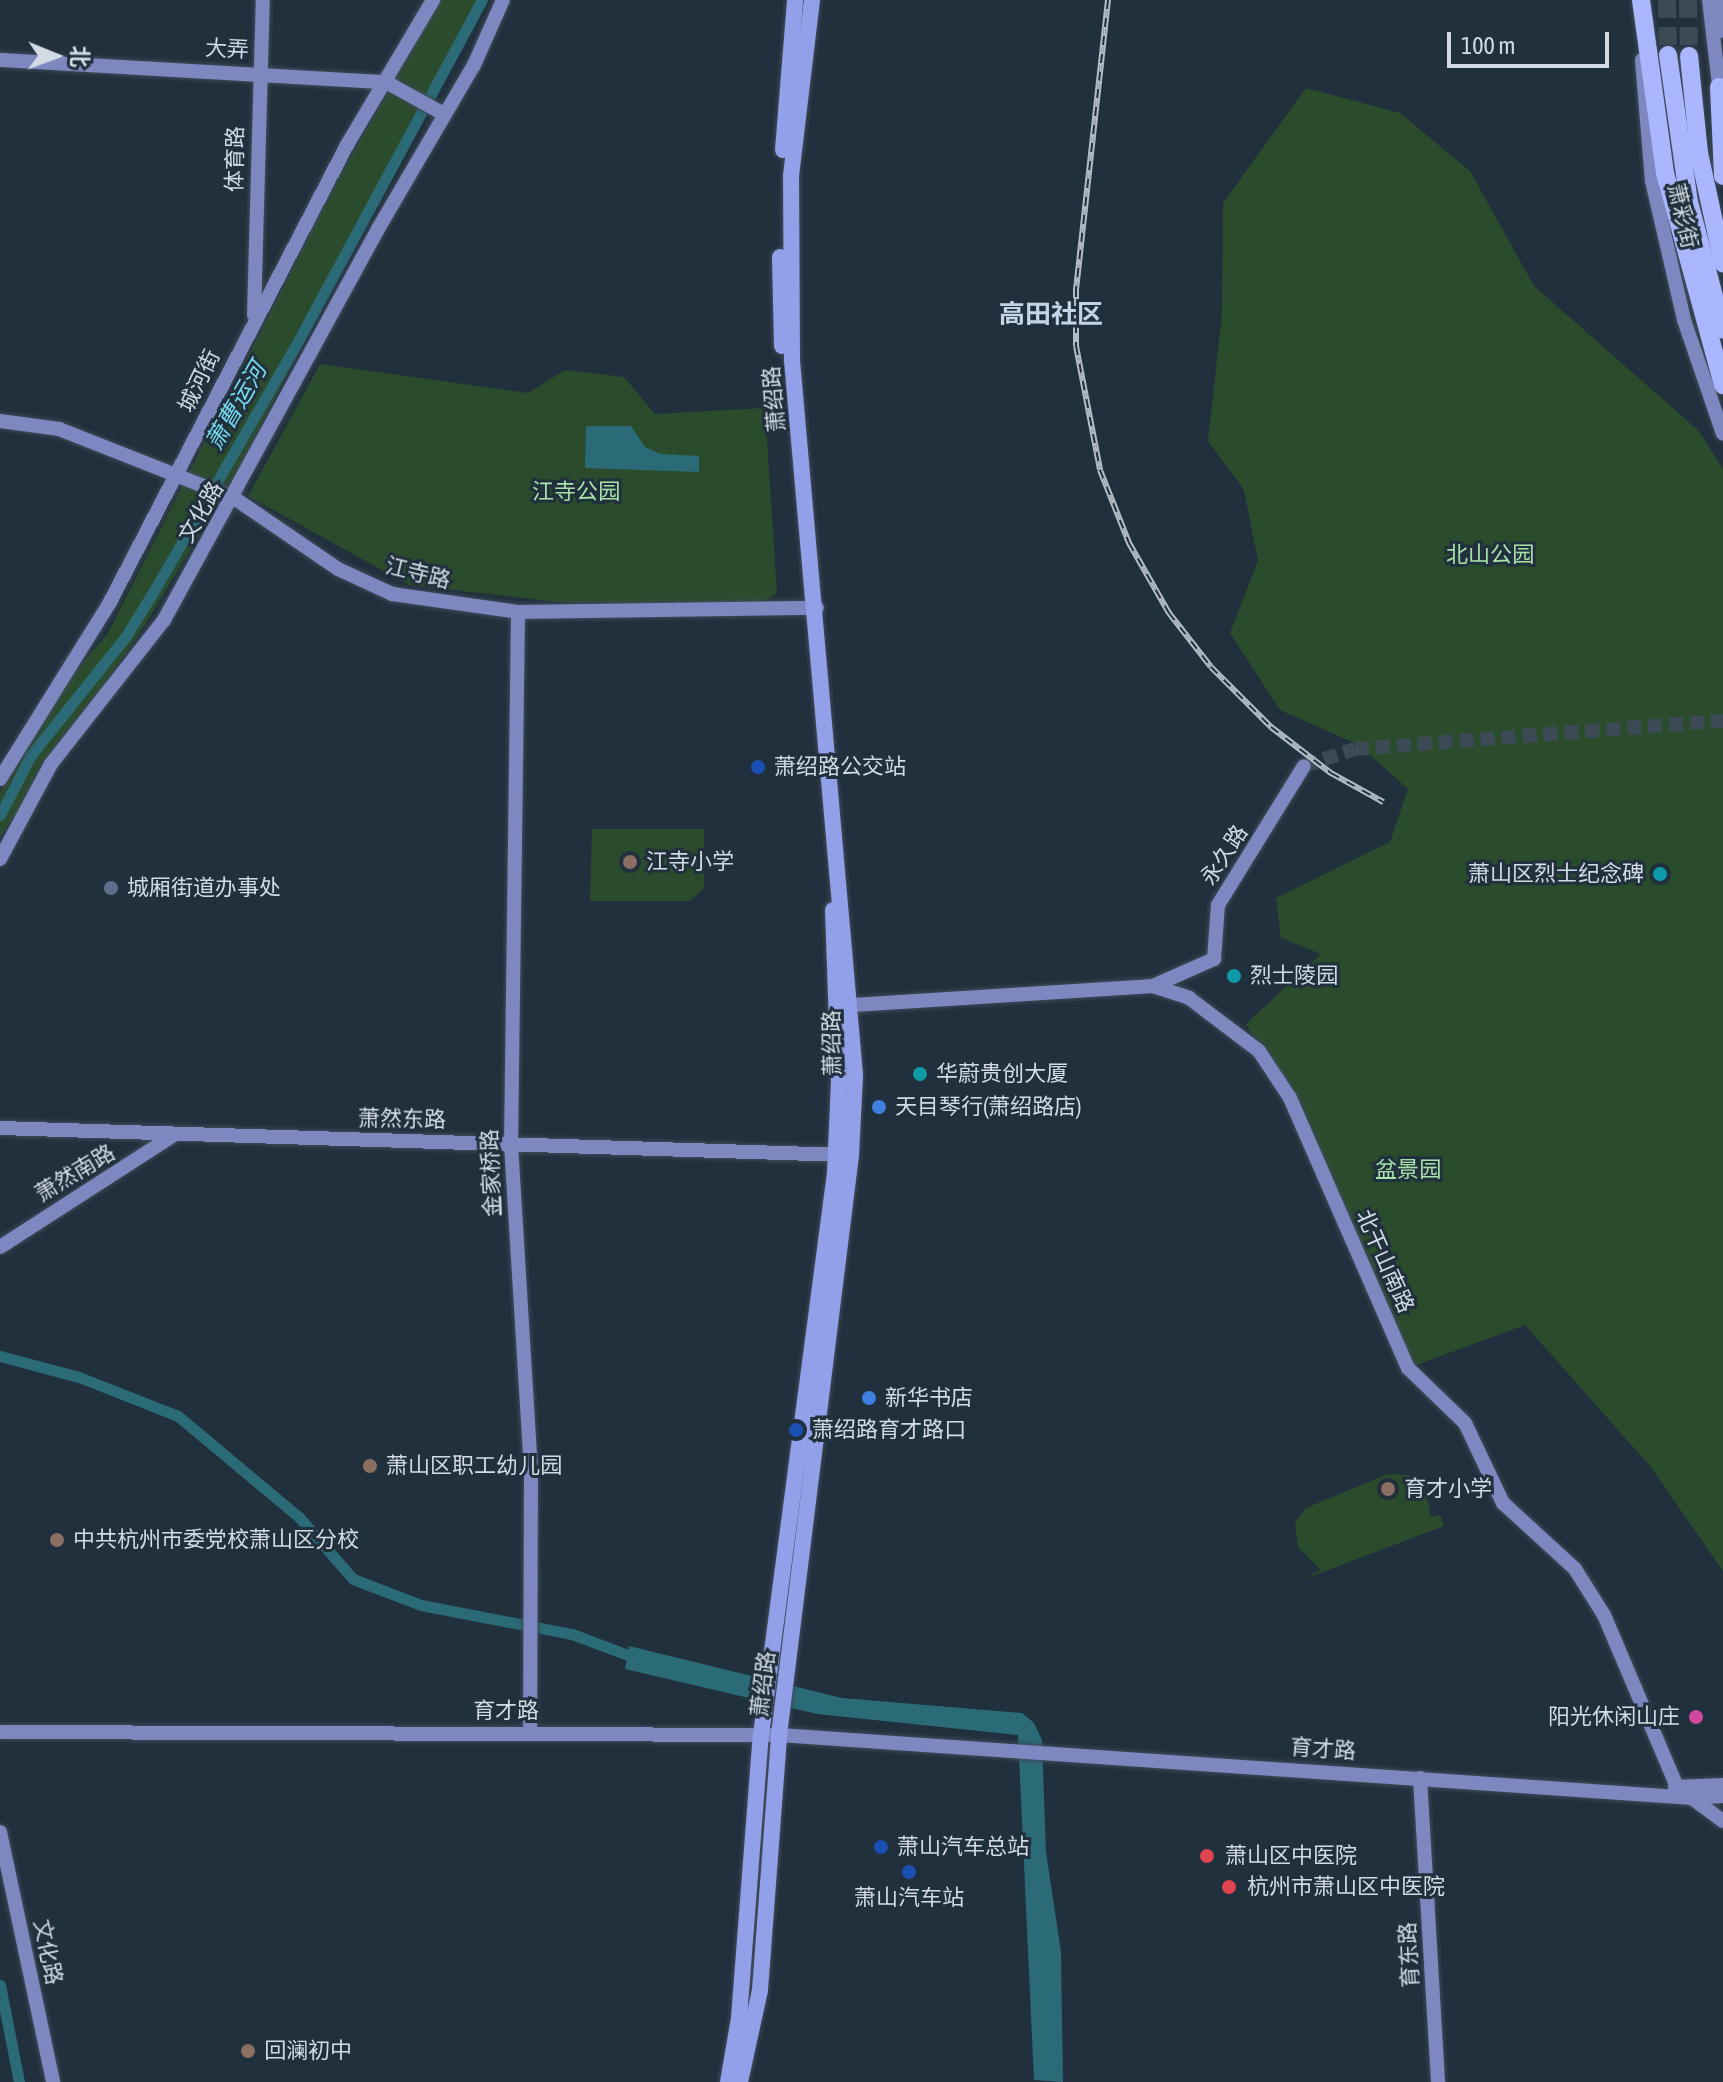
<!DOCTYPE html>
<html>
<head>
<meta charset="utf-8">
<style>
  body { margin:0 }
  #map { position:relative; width:1723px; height:2082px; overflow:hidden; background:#21303d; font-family:"Asap Condensed","Noto Sans SC",sans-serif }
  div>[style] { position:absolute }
  .green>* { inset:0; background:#2b4c2c }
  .water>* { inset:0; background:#2b6b78 }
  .canal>* { height:11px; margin:-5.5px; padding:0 5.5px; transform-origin:5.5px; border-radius:5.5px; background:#2b6b78 }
  .secondary-tunnel>* { height:14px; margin-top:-7px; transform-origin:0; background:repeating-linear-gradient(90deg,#3c4a56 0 14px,transparent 0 21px) }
  .highway-tunnel>* { height:18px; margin-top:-9px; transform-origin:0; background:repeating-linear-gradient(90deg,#3c4a56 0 18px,transparent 0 27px) }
  .roads { filter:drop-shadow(0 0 2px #3d4b58) drop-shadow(0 0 2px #3d4b58) }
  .secondary>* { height:14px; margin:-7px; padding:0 7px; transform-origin:7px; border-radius:7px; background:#7d87c0 }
  .primary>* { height:16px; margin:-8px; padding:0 8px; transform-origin:8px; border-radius:8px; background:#929fe9 }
  .highway>* { height:18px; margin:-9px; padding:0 9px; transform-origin:9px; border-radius:9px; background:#aab7fe }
  .rail>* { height:6px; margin-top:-3px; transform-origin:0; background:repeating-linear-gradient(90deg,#21303d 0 9px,#b3bdc7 0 18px); box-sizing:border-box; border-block:2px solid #b3bdc7 }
  .dots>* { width:22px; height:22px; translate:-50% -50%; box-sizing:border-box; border:4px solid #21303d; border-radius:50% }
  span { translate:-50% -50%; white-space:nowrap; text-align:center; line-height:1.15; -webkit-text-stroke:6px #21303d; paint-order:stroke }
  .street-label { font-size:22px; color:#d2dbe4 }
  .park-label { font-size:22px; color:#a8e1a8 }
  .poi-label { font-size:22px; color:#d2dbe4 }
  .left { translate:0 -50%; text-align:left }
  .right { translate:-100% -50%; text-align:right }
  .water-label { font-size:24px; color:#75d8ed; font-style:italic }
  .quarter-label { font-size:26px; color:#c2d5e7; font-weight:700 }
  .north { position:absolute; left:16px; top:16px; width:80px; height:80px; -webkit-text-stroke:6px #21303d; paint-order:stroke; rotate:91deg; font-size:22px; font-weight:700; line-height:32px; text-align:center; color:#d2dbe4 }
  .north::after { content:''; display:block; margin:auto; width:28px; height:36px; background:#d2dbe4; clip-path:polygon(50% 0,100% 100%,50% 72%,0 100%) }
  .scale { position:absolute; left:1447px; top:32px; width:162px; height:36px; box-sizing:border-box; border:4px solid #d2dbe4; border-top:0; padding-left:10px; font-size:24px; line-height:28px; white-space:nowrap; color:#d2dbe4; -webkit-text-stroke:6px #21303d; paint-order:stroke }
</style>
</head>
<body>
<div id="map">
  <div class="green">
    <div style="clip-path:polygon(441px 0,478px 0,240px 467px,145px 625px,0 837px,0 793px,57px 693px,108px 633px,340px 175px)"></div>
    <div style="clip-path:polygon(1306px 88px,1400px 113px,1470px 171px,1534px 286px,1699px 431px,1723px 469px,1723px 1571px,1650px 1466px,1525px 1325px,1408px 1368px,1277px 1079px,1246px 1024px,1321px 954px,1281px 938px,1276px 898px,1390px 842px,1408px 789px,1359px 745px,1280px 710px,1230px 633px,1258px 561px,1244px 490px,1208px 441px,1222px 314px,1223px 203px)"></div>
    <div style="clip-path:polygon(320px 364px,528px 393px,565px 370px,624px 377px,655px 414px,765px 408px,777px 593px,762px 603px,702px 606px,567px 603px,409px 585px,248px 496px)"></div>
    <div style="clip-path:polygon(592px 829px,704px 829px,704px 888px,690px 901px,590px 901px)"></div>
    <div style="clip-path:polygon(1388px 1474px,1409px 1475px,1424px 1484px,1431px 1517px,1440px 1515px,1444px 1526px,1304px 1579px,1321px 1570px,1298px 1547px,1295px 1522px,1306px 1508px)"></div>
  </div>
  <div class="water">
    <div style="clip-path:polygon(586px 426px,631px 426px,645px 447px,660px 454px,699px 456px,699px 472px,585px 468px)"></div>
    <div style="clip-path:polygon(629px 1646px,842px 1698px,1022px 1713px,1034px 1723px,1042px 1740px,1046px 1852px,1061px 1952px,1063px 2082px,1034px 2080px,1018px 1735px,817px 1714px,625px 1669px)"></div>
  </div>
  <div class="canal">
    <div style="left:0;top:815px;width:68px;rotate:-62.7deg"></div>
    <div style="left:31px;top:755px;width:152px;rotate:-51.4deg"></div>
    <div style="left:126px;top:636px;width:55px;rotate:-58.3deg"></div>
    <div style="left:155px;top:589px;width:282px;rotate:-60deg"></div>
    <div style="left:296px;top:345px;width:392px;rotate:-61.7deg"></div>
    <div style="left:0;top:1356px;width:82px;rotate:14.9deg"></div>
    <div style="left:79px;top:1377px;width:106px;rotate:21.5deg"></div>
    <div style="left:178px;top:1416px;width:158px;rotate:39.9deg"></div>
    <div style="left:299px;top:1517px;width:82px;rotate:48.9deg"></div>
    <div style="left:353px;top:1579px;width:73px;rotate:20.9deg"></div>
    <div style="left:421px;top:1605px;width:154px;rotate:10.9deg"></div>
    <div style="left:572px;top:1634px;width:60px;rotate:20.6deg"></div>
    <div style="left:0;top:1985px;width:99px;rotate:78.9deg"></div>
  </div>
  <div class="secondary-tunnel">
    <div style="left:1304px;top:766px;width:54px;rotate:-18.4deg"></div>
    <div style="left:1355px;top:749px;width:369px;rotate:-4.4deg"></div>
  </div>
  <div class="highway-tunnel">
    <div style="left:1667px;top:0;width:55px;rotate:89deg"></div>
    <div style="left:1688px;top:0;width:56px;rotate:89deg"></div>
  </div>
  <div class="roads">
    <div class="secondary">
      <div style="left:1709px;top:0;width:95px;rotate:83.3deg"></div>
      <div style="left:1721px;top:31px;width:31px;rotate:-88deg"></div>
      <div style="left:0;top:60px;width:387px;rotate:3.3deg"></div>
      <div style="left:386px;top:82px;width:66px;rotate:28.9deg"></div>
      <div style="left:1642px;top:60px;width:121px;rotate:85.3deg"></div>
      <div style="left:1652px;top:181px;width:143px;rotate:77deg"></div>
      <div style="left:1684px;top:320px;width:120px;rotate:71.1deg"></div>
      <div style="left:254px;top:315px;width:315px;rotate:-88.4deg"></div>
      <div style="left:0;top:421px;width:60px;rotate:7.7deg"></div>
      <div style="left:59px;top:429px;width:188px;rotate:21.5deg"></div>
      <div style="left:234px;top:498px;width:126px;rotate:34.3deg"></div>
      <div style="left:338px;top:569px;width:60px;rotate:24.8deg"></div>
      <div style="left:392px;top:594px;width:127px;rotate:8.1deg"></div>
      <div style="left:518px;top:612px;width:299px;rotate:-0.8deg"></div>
      <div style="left:518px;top:612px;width:532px;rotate:90.75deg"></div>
      <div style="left:511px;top:1144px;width:329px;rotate:86.5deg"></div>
      <div style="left:531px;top:1472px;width:260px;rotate:90.2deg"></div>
      <div style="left:0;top:779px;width:208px;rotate:-58.1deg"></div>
      <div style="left:110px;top:602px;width:515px;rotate:-62.59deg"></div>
      <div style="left:347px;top:145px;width:169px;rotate:-59.3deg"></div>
      <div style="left:0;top:859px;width:108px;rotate:-61.8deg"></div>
      <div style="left:51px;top:764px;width:183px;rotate:-51.9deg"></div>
      <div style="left:164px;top:620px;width:446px;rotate:-61.3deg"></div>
      <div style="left:378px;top:229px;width:190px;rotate:-59.7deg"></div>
      <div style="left:474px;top:65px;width:71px;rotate:-66deg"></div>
      <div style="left:1153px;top:986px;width:67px;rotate:-23.9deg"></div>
      <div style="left:1214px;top:959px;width:54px;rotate:-85.8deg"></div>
      <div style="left:1218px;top:905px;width:163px;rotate:-58.3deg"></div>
      <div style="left:853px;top:1005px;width:301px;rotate:-3.6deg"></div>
      <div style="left:1153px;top:986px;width:38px;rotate:18deg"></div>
      <div style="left:1189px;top:998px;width:88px;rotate:37.1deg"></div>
      <div style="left:1259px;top:1051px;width:56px;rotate:56.6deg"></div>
      <div style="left:1290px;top:1098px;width:295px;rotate:66.4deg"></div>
      <div style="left:1408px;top:1368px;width:79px;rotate:44deg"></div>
      <div style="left:1465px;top:1423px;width:89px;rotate:64.6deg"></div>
      <div style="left:1503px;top:1503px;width:98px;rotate:42.5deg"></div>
      <div style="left:1575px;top:1569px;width:54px;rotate:57.8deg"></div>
      <div style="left:1604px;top:1615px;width:187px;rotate:67deg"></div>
      <div style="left:1677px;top:1787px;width:57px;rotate:36.5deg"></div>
      <div style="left:0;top:1128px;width:847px;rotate:1.83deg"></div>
      <div style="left:0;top:1247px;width:205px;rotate:-32.8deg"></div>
      <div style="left:0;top:1732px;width:779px;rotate:0.22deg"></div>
      <div style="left:779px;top:1735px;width:916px;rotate:3.94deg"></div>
      <div style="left:1693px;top:1798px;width:30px;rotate:-4deg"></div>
      <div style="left:1420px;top:1778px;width:305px;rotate:86.6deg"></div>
      <div style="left:1675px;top:1787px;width:48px;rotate:-2.4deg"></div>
      <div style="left:0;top:1832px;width:256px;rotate:78deg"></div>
    </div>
    <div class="primary">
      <div style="left:783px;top:150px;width:150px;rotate:-85.4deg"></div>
      <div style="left:780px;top:257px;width:89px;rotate:88.7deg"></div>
      <div style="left:728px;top:2082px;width:65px;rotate:-80.2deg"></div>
      <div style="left:739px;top:2018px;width:284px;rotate:-85.6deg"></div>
      <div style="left:761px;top:1735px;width:567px;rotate:-82.5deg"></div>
      <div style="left:835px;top:1173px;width:92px;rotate:-87.5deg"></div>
      <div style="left:839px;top:1081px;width:171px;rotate:-92deg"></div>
      <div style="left:740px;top:2082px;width:94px;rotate:-77.7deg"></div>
      <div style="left:760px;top:1990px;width:256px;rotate:-85.7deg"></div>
      <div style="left:779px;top:1735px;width:584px;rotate:-82.92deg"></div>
      <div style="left:851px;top:1155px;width:80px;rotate:-87.1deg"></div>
      <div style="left:855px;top:1075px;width:718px;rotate:-95.04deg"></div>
      <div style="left:792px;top:360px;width:184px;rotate:-90.3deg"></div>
      <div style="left:791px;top:176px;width:177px;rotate:-83.2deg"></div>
    </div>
    <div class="highway">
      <div style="left:1641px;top:0;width:175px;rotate:82.1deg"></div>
      <div style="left:1665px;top:173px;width:220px;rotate:74.7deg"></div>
      <div style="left:1668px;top:55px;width:148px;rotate:81.9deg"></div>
      <div style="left:1689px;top:202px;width:132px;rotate:75.1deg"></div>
      <div style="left:1689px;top:56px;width:98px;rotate:84.1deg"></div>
      <div style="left:1699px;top:153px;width:113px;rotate:77.7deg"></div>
      <div style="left:1719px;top:87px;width:89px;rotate:87.4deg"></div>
    </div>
  </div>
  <div class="rail">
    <div style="left:1108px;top:0;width:290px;rotate:96.3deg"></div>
    <div style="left:1076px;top:288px;width:58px;rotate:90deg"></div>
    <div style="left:1076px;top:346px;width:126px;rotate:79deg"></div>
    <div style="left:1100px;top:470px;width:79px;rotate:68.3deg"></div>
    <div style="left:1129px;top:543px;width:81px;rotate:60.3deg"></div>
    <div style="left:1169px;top:613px;width:68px;rotate:52.1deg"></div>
    <div style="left:1211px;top:667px;width:85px;rotate:45deg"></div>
    <div style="left:1271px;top:727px;width:76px;rotate:37.5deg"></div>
    <div style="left:1331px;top:773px;width:60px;rotate:29.1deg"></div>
  </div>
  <div class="dots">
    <div style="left:758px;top:767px;background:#1a4fb4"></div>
    <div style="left:630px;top:862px;background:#8d6e63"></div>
    <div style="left:1660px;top:874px;background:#0f9aa8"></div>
    <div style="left:111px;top:888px;background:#5c6f8a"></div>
    <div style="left:1234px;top:976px;background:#0f9aa8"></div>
    <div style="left:920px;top:1074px;background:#0f9aa8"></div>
    <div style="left:879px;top:1107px;background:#3f7fe0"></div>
    <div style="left:869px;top:1398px;background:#3f7fe0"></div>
    <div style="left:796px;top:1430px;background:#1a4fb4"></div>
    <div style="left:370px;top:1466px;background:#8d6e63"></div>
    <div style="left:1388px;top:1489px;background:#8d6e63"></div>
    <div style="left:57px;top:1540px;background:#8d6e63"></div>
    <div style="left:1696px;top:1717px;background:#d1479c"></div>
    <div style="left:881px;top:1847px;background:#1a4fb4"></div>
    <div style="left:1207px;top:1856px;background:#e0444e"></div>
    <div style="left:909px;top:1872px;background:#1a4fb4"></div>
    <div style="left:1229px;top:1887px;background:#e0444e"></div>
    <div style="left:248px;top:2051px;background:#8d6e63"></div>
  </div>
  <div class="street-label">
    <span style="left:227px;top:49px;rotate:3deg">大弄</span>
    <span style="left:235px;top:159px;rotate:-89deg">体育路</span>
    <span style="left:1683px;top:216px;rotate:77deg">萧彩街</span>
    <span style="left:199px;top:381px;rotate:-64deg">城河街</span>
    <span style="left:774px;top:399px;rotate:-95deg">萧绍路</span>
    <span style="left:201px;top:512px;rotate:-60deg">文化路</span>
    <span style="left:418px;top:573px;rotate:14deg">江寺路</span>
    <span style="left:1224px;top:855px;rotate:-57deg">永久路</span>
    <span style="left:832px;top:1043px;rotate:-91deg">萧绍路</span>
    <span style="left:402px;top:1119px;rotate:1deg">萧然东路</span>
    <span style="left:75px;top:1173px;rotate:-31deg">萧然南路</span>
    <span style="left:491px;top:1173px;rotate:-92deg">金家桥路</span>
    <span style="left:1385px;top:1261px;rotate:66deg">北干山南路</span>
    <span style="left:763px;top:1684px;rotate:-83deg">萧绍路</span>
    <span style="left:506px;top:1711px">育才路</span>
    <span style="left:1323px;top:1749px;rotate:4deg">育才路</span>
    <span style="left:48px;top:1952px;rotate:78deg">文化路</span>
    <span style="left:1409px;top:1955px;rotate:-93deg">育东路</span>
  </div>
  <div class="park-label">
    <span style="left:576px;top:492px">江寺公园</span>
    <span style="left:1490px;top:555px">北山公园</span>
    <span style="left:1408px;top:1170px">盆景园</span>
  </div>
  <div class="poi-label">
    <span class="left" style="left:774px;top:767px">萧绍路公交站</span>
    <span class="left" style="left:646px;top:862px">江寺小学</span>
    <span class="right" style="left:1644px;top:874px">萧山区烈士纪念碑</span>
    <span class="left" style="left:127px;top:888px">城厢街道办事处</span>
    <span class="left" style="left:1250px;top:976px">烈士陵园</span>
    <span class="left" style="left:936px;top:1074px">华蔚贵创大厦</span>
    <span class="left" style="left:895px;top:1107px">天目琴行(萧绍路店)</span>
    <span class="left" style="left:885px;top:1398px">新华书店</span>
    <span class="left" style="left:812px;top:1430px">萧绍路育才路口</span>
    <span class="left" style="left:386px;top:1466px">萧山区职工幼儿园</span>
    <span class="left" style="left:1404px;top:1489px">育才小学</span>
    <span class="left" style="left:73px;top:1540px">中共杭州市委党校萧山区分校</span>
    <span class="right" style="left:1680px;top:1717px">阳光休闲山庄</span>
    <span class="left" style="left:897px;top:1847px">萧山汽车总站</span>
    <span class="left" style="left:1225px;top:1856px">萧山区中医院</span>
    <span class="left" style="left:1247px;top:1887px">杭州市萧山区中医院</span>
    <span style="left:909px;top:1898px">萧山汽车站</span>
    <span class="left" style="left:264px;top:2051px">回澜初中</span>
  </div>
  <div class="water-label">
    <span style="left:236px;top:406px;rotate:-60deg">萧曹运河</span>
  </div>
  <div class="quarter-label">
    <span style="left:1051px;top:315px">高田社区</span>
  </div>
  <div class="north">北</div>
  <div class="scale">100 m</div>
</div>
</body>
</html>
